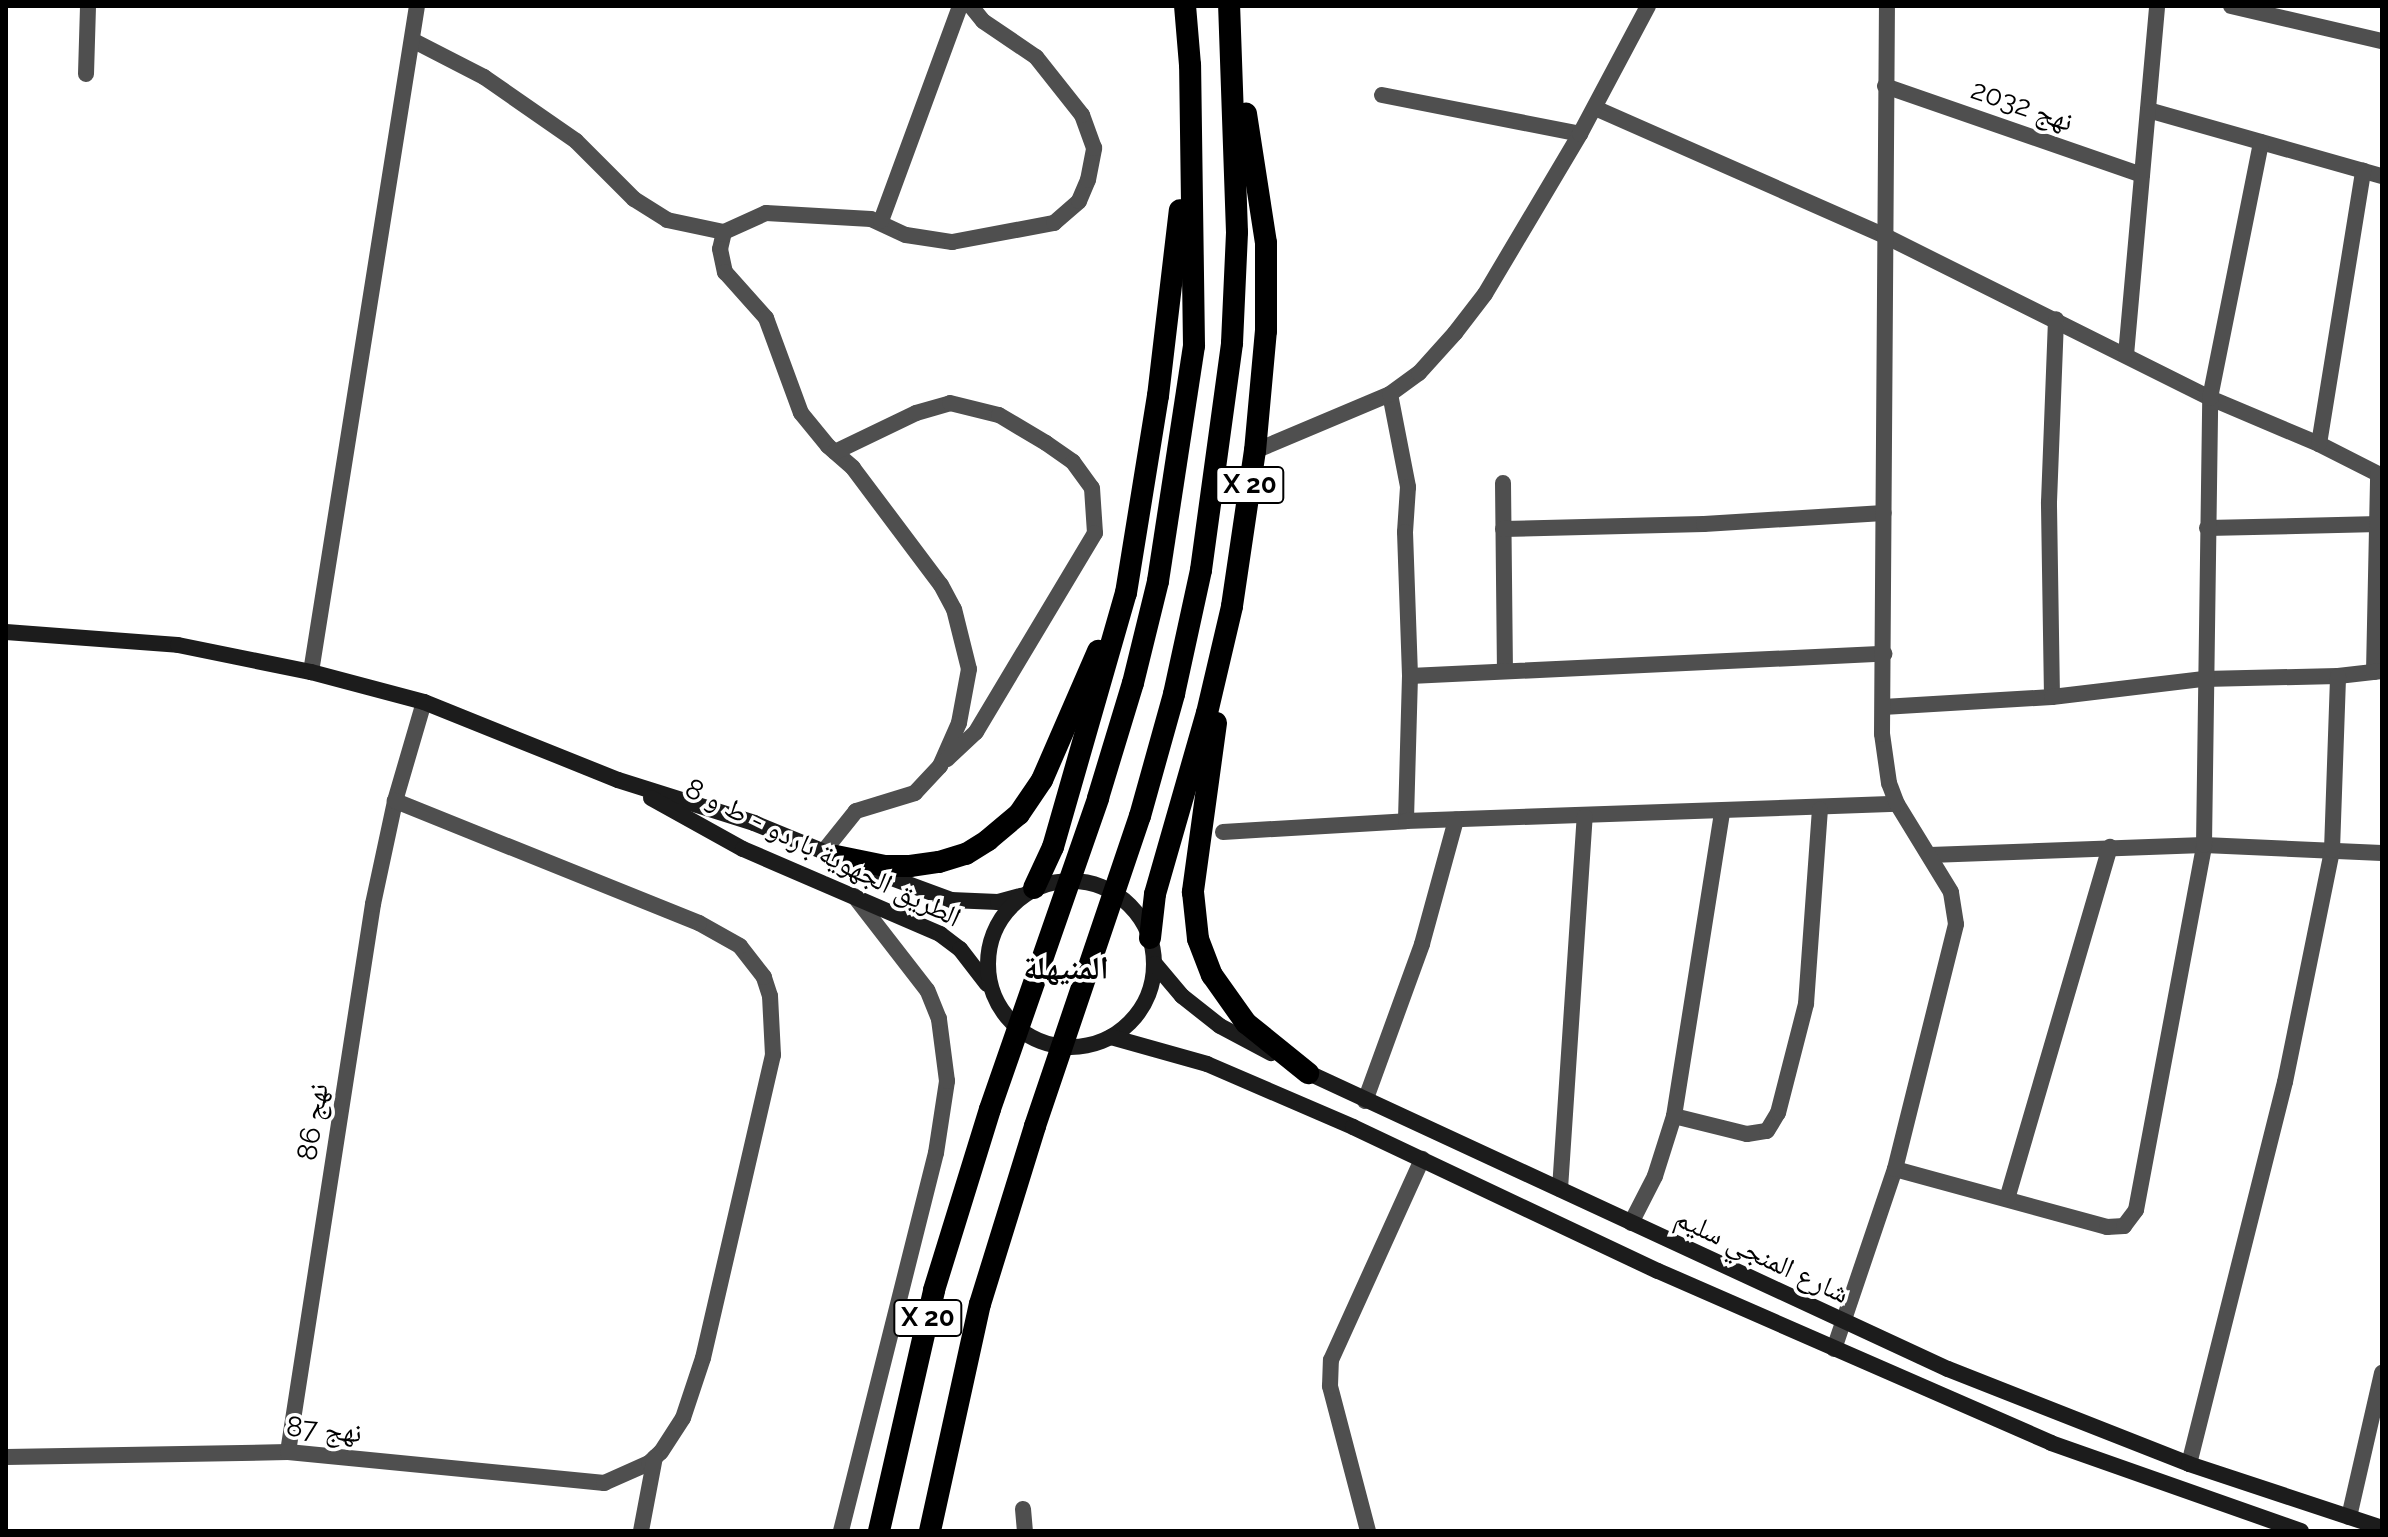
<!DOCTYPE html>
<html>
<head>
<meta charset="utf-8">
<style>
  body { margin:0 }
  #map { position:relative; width:2388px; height:1537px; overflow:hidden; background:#fff; font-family:Raleway,"Noto Naskh Arabic",sans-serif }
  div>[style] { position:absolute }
  .minor>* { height:16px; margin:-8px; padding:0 8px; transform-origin:8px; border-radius:8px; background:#4f4f4f }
  .tertiary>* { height:16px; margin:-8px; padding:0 8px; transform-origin:8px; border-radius:8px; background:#4f4f4f }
  .secondary>* { height:16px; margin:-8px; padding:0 8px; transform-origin:8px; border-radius:8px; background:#1c1c1c }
  .secondary>.ring { margin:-8px; padding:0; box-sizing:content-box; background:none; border:16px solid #1c1c1c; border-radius:50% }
  .trunk>* { height:22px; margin:-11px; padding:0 11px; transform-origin:11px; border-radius:11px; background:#000 }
  span { translate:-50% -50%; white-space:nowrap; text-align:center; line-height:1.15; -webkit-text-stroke:7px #fff; paint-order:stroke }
  .shield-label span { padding:2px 6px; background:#fff; border:2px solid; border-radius:6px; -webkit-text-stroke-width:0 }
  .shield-label { font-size:26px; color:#000; font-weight:700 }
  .street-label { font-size:28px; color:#000 }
  .quarter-label { font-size:32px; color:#000; font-weight:700 }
  .frame { position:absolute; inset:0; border:8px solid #000; pointer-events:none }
</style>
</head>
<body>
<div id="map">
  <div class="minor">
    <div style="left:2231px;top:6px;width:155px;rotate:13.1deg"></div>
    <div style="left:414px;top:41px;width:79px;rotate:27.2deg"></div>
    <div style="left:484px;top:77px;width:112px;rotate:34.8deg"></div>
    <div style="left:576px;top:141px;width:82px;rotate:45deg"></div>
    <div style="left:634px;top:199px;width:39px;rotate:32deg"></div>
    <div style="left:667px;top:220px;width:58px;rotate:11.9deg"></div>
    <div style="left:724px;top:232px;width:46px;rotate:-24.3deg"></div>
    <div style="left:766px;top:213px;width:105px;rotate:3.3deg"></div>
    <div style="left:871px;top:219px;width:38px;rotate:25deg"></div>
    <div style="left:906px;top:235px;width:47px;rotate:8.7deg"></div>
    <div style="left:952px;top:242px;width:104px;rotate:-10.6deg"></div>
    <div style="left:1054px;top:223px;width:33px;rotate:-41deg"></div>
    <div style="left:1079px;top:201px;width:23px;rotate:-67deg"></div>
    <div style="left:1088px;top:180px;width:33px;rotate:-79deg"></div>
    <div style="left:1094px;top:148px;width:35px;rotate:-110deg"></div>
    <div style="left:1082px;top:115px;width:74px;rotate:-128.4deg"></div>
    <div style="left:1036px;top:57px;width:64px;rotate:-145.8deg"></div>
    <div style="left:983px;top:21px;width:19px;rotate:-129deg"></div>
    <div style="left:86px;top:74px;width:68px;rotate:-88.3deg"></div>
    <div style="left:1885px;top:86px;width:272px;rotate:19.1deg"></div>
    <div style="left:1382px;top:95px;width:202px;rotate:11.1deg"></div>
    <div style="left:1595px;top:108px;width:315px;rotate:23.8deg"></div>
    <div style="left:1883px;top:235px;width:365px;rotate:26.5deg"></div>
    <div style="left:2210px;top:398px;width:118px;rotate:22.9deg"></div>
    <div style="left:2319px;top:444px;width:71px;rotate:26.9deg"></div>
    <div style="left:2148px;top:110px;width:243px;rotate:15.8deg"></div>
    <div style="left:881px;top:221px;width:229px;rotate:-69.8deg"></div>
    <div style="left:724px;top:232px;width:17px;rotate:103deg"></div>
    <div style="left:720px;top:249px;width:24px;rotate:78deg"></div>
    <div style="left:725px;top:272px;width:62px;rotate:48.3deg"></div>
    <div style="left:766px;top:318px;width:101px;rotate:69.8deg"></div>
    <div style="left:801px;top:413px;width:43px;rotate:50.7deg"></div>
    <div style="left:828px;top:446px;width:33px;rotate:41deg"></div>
    <div style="left:853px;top:468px;width:146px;rotate:53.1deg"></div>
    <div style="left:941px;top:585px;width:27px;rotate:62deg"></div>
    <div style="left:954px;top:609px;width:62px;rotate:76deg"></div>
    <div style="left:969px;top:669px;width:55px;rotate:100.5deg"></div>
    <div style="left:959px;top:723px;width:47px;rotate:113.8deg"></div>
    <div style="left:940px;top:766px;width:37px;rotate:133deg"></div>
    <div style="left:915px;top:793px;width:62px;rotate:163deg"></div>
    <div style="left:856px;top:811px;width:51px;rotate:128.7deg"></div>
    <div style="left:2126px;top:355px;width:350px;rotate:-84.9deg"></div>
    <div style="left:1390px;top:394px;width:95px;rotate:79deg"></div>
    <div style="left:1408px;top:487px;width:45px;rotate:93.8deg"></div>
    <div style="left:1405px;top:532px;width:144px;rotate:88deg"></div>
    <div style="left:1410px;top:676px;width:145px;rotate:91.6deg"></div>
    <div style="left:2319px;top:444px;width:277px;rotate:-80.8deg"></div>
    <div style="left:1255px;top:451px;width:147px;rotate:-22.9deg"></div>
    <div style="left:1390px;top:394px;width:36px;rotate:-36deg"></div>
    <div style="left:1419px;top:373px;width:54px;rotate:-48deg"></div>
    <div style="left:1455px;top:333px;width:49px;rotate:-52.4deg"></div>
    <div style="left:1485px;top:294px;width:186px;rotate:-59.3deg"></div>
    <div style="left:1580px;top:134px;width:145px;rotate:-62deg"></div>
    <div style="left:835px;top:452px;width:90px;rotate:-25.7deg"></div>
    <div style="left:916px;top:413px;width:35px;rotate:-16deg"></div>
    <div style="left:950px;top:403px;width:50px;rotate:13.8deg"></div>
    <div style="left:999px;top:415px;width:55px;rotate:30.8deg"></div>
    <div style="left:1046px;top:443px;width:33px;rotate:35deg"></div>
    <div style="left:1073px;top:462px;width:32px;rotate:54deg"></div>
    <div style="left:1092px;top:488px;width:45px;rotate:86.2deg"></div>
    <div style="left:1095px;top:533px;width:232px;rotate:120.9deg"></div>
    <div style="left:976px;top:732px;width:40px;rotate:137deg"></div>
    <div style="left:1503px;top:483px;width:188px;rotate:89.4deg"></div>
    <div style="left:2207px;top:528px;width:172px;rotate:-1.3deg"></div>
    <div style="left:1503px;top:529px;width:201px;rotate:-1.4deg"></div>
    <div style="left:1704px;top:524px;width:180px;rotate:-3.5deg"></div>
    <div style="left:311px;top:672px;width:674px;rotate:-80.96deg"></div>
    <div style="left:2374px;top:672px;width:198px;rotate:-88.8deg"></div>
    <div style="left:1410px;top:676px;width:475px;rotate:-2.7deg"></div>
    <div style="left:2052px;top:697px;width:195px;rotate:-90.9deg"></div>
    <div style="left:2049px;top:502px;width:183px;rotate:-87.8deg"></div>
    <div style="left:1883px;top:707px;width:169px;rotate:-3.4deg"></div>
    <div style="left:2052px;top:697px;width:153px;rotate:-6.8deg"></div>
    <div style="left:2204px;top:679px;width:134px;rotate:-1.3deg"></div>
    <div style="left:2338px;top:676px;width:44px;rotate:-6.5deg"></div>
    <div style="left:1223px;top:832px;width:183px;rotate:-3.4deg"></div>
    <div style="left:1406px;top:821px;width:491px;rotate:-2deg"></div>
    <div style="left:1930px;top:855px;width:274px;rotate:-2.1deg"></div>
    <div style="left:2204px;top:845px;width:178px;rotate:2.6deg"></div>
    <div style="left:1365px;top:1101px;width:167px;rotate:-70deg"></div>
    <div style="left:1422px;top:944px;width:129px;rotate:-74.7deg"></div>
    <div style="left:1674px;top:1116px;width:75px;rotate:13.9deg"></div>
    <div style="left:1747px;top:1134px;width:20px;rotate:-9deg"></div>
    <div style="left:1767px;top:1131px;width:21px;rotate:-59deg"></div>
    <div style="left:1778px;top:1113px;width:113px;rotate:-75.6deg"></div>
    <div style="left:1806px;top:1004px;width:195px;rotate:-85.9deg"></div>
    <div style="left:1895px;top:1169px;width:220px;rotate:15.3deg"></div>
    <div style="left:2107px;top:1227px;width:17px;rotate:-3deg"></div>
    <div style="left:2124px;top:1226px;width:20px;rotate:-53deg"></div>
    <div style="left:2136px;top:1210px;width:371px;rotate:-79.4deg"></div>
    <div style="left:2204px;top:845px;width:447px;rotate:-89.2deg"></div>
    <div style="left:2210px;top:398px;width:261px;rotate:-78.7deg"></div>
    <div style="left:1560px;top:1189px;width:373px;rotate:-86.2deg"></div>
    <div style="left:2007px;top:1199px;width:367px;rotate:-73.7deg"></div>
    <div style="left:1631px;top:1223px;width:53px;rotate:-62.9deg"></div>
    <div style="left:1655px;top:1176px;width:63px;rotate:-72.4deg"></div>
    <div style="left:1674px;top:1116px;width:307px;rotate:-81deg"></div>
    <div style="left:1834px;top:1349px;width:190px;rotate:-71.3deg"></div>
    <div style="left:1895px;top:1169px;width:252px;rotate:-76deg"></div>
    <div style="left:1956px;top:924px;width:32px;rotate:-99deg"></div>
    <div style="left:1951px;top:892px;width:103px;rotate:-121.5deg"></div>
    <div style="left:1897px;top:804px;width:22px;rotate:-111deg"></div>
    <div style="left:1889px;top:783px;width:49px;rotate:-98.1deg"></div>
    <div style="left:1882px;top:734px;width:728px;rotate:-89.61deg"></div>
    <div style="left:288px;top:1452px;width:555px;rotate:-81.18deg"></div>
    <div style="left:373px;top:904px;width:105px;rotate:-77.9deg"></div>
    <div style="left:395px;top:801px;width:103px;rotate:-73.7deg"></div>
    <div style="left:6px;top:1457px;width:282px;rotate:-1deg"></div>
    <div style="left:288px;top:1452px;width:318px;rotate:5.6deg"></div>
    <div style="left:604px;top:1483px;width:49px;rotate:-24deg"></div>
    <div style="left:649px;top:1463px;width:16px;rotate:-43deg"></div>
    <div style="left:661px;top:1452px;width:40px;rotate:-57.1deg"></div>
    <div style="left:683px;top:1418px;width:63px;rotate:-71.6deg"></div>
    <div style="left:703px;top:1358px;width:311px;rotate:-77deg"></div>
    <div style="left:773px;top:1055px;width:59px;rotate:-92.9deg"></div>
    <div style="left:770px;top:996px;width:20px;rotate:-108deg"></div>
    <div style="left:764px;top:977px;width:39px;rotate:-128deg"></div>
    <div style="left:740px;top:946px;width:47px;rotate:-150.7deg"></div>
    <div style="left:699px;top:923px;width:328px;rotate:-158.1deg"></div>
    <div style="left:2189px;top:1464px;width:394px;rotate:-75.9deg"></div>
    <div style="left:2285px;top:1082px;width:237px;rotate:-78.5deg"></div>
    <div style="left:2332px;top:850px;width:174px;rotate:-88deg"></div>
    <div style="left:1023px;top:1509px;width:22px;rotate:85deg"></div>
    <div style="left:2349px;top:1517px;width:148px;rotate:-77.1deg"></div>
    <div style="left:641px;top:1531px;width:75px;rotate:-79.3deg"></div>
    <div style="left:1368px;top:1531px;width:150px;rotate:-104.7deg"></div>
    <div style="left:1330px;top:1386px;width:26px;rotate:-88deg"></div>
    <div style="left:1331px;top:1360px;width:221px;rotate:-65.6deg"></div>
  </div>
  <div class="tertiary">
    <div style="left:841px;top:1531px;width:390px;rotate:-75.9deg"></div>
    <div style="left:936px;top:1153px;width:73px;rotate:-81.3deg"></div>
    <div style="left:947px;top:1081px;width:63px;rotate:-97.4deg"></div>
    <div style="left:939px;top:1019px;width:31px;rotate:-112deg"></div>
    <div style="left:927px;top:990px;width:119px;rotate:-127.8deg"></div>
  </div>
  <div class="secondary">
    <div style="left:6px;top:632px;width:172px;rotate:4.3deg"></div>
    <div style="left:178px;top:645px;width:136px;rotate:11.5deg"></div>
    <div style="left:311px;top:672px;width:117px;rotate:14.9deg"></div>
    <div style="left:424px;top:702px;width:209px;rotate:21.9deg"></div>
    <div style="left:618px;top:780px;width:143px;rotate:17.5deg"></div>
    <div style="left:754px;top:823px;width:97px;rotate:22.3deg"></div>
    <div style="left:651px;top:798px;width:105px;rotate:29deg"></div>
    <div style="left:743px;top:849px;width:215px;rotate:23.3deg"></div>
    <div style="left:940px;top:934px;width:25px;rotate:37deg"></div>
    <div style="left:960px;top:949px;width:44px;rotate:52.4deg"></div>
    <div style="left:870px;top:870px;width:86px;rotate:20.3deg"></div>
    <div style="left:951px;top:900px;width:47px;rotate:2.4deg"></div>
    <div style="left:998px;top:902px;width:24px;rotate:-15deg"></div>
    <div class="ring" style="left:988px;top:881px;width:150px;height:150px"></div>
    <div style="left:1155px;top:964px;width:42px;rotate:49.8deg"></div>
    <div style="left:1182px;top:996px;width:48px;rotate:38.3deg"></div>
    <div style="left:1220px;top:1026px;width:58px;rotate:27.9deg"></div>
    <div style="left:1111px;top:1037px;width:100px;rotate:15.7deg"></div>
    <div style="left:1207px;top:1064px;width:159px;rotate:23.3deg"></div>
    <div style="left:1353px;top:1127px;width:337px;rotate:25.3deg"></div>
    <div style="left:1658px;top:1271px;width:429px;rotate:23.6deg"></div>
    <div style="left:2051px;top:1443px;width:265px;rotate:19.4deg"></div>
    <div style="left:1298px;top:1068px;width:716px;rotate:24.85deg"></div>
    <div style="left:1948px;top:1369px;width:259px;rotate:21.5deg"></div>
    <div style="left:2189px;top:1464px;width:203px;rotate:18.3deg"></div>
  </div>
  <div class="trunk">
    <div style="left:1216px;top:723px;width:171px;rotate:97.8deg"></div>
    <div style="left:1193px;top:892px;width:47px;rotate:83.9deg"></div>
    <div style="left:1198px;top:939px;width:39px;rotate:69deg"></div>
    <div style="left:1212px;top:975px;width:59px;rotate:54.7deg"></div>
    <div style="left:1246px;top:1023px;width:80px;rotate:38.9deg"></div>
    <div style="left:836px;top:856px;width:50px;rotate:11.5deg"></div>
    <div style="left:885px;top:866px;width:25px"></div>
    <div style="left:910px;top:866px;width:29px;rotate:-8deg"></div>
    <div style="left:939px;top:862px;width:28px;rotate:-17deg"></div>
    <div style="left:966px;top:854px;width:26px;rotate:-32deg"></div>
    <div style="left:988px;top:840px;width:40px;rotate:-40deg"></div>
    <div style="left:1019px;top:814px;width:41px;rotate:-55.9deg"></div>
    <div style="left:1042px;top:780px;width:141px;rotate:-66.5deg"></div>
    <div style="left:1034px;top:888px;width:45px;rotate:-65.1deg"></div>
    <div style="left:1053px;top:847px;width:264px;rotate:-74deg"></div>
    <div style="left:1126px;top:593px;width:200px;rotate:-80.8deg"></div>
    <div style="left:1158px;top:396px;width:187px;rotate:-83.3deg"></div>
    <div style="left:1150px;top:938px;width:44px;rotate:-83.5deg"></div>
    <div style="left:1155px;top:894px;width:188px;rotate:-74deg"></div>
    <div style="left:1207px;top:713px;width:110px;rotate:-76.8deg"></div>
    <div style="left:1232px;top:606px;width:157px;rotate:-81.6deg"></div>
    <div style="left:1255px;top:451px;width:121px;rotate:-84.8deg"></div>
    <div style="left:1266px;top:331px;width:88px;rotate:-90deg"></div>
    <div style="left:1266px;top:243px;width:131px;rotate:-98.8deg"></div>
    <div style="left:879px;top:1531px;width:247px;rotate:-77.1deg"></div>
    <div style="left:934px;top:1290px;width:189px;rotate:-72.8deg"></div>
    <div style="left:990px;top:1109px;width:329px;rotate:-70.8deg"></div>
    <div style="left:1098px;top:798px;width:120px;rotate:-73.1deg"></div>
    <div style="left:1133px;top:683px;width:105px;rotate:-76.2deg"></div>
    <div style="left:1158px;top:581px;width:238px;rotate:-81.3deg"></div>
    <div style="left:1194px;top:346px;width:281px;rotate:-90.8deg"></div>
    <div style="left:1190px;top:65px;width:59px;rotate:-94.8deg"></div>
    <div style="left:930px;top:1531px;width:232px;rotate:-77.6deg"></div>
    <div style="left:980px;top:1304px;width:186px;rotate:-72.8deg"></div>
    <div style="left:1035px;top:1126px;width:327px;rotate:-71.3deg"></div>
    <div style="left:1140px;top:816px;width:127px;rotate:-74.4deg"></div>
    <div style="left:1174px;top:694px;width:127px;rotate:-77.7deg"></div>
    <div style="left:1201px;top:570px;width:229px;rotate:-82.2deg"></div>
    <div style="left:1232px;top:343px;width:111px;rotate:-87.4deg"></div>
    <div style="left:1237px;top:232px;width:226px;rotate:-92deg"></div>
  </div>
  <div class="shield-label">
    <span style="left:1250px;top:485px">X 20</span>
    <span style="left:928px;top:1318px">X 20</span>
  </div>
  <div class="street-label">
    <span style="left:2022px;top:106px;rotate:19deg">نهج 2032</span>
    <span style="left:823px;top:853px;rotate:26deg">الطريق الجهوية باردو - ط و 8</span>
    <span style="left:313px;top:1122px;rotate:-81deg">نهج 86</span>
    <span style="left:1762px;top:1256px;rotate:25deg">شارع المنجي سليم</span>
    <span style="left:324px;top:1430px;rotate:5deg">نهج 87</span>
  </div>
  <div class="quarter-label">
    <span style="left:1066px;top:968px">المنيهلة</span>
  </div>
  <div class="frame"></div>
</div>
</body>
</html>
